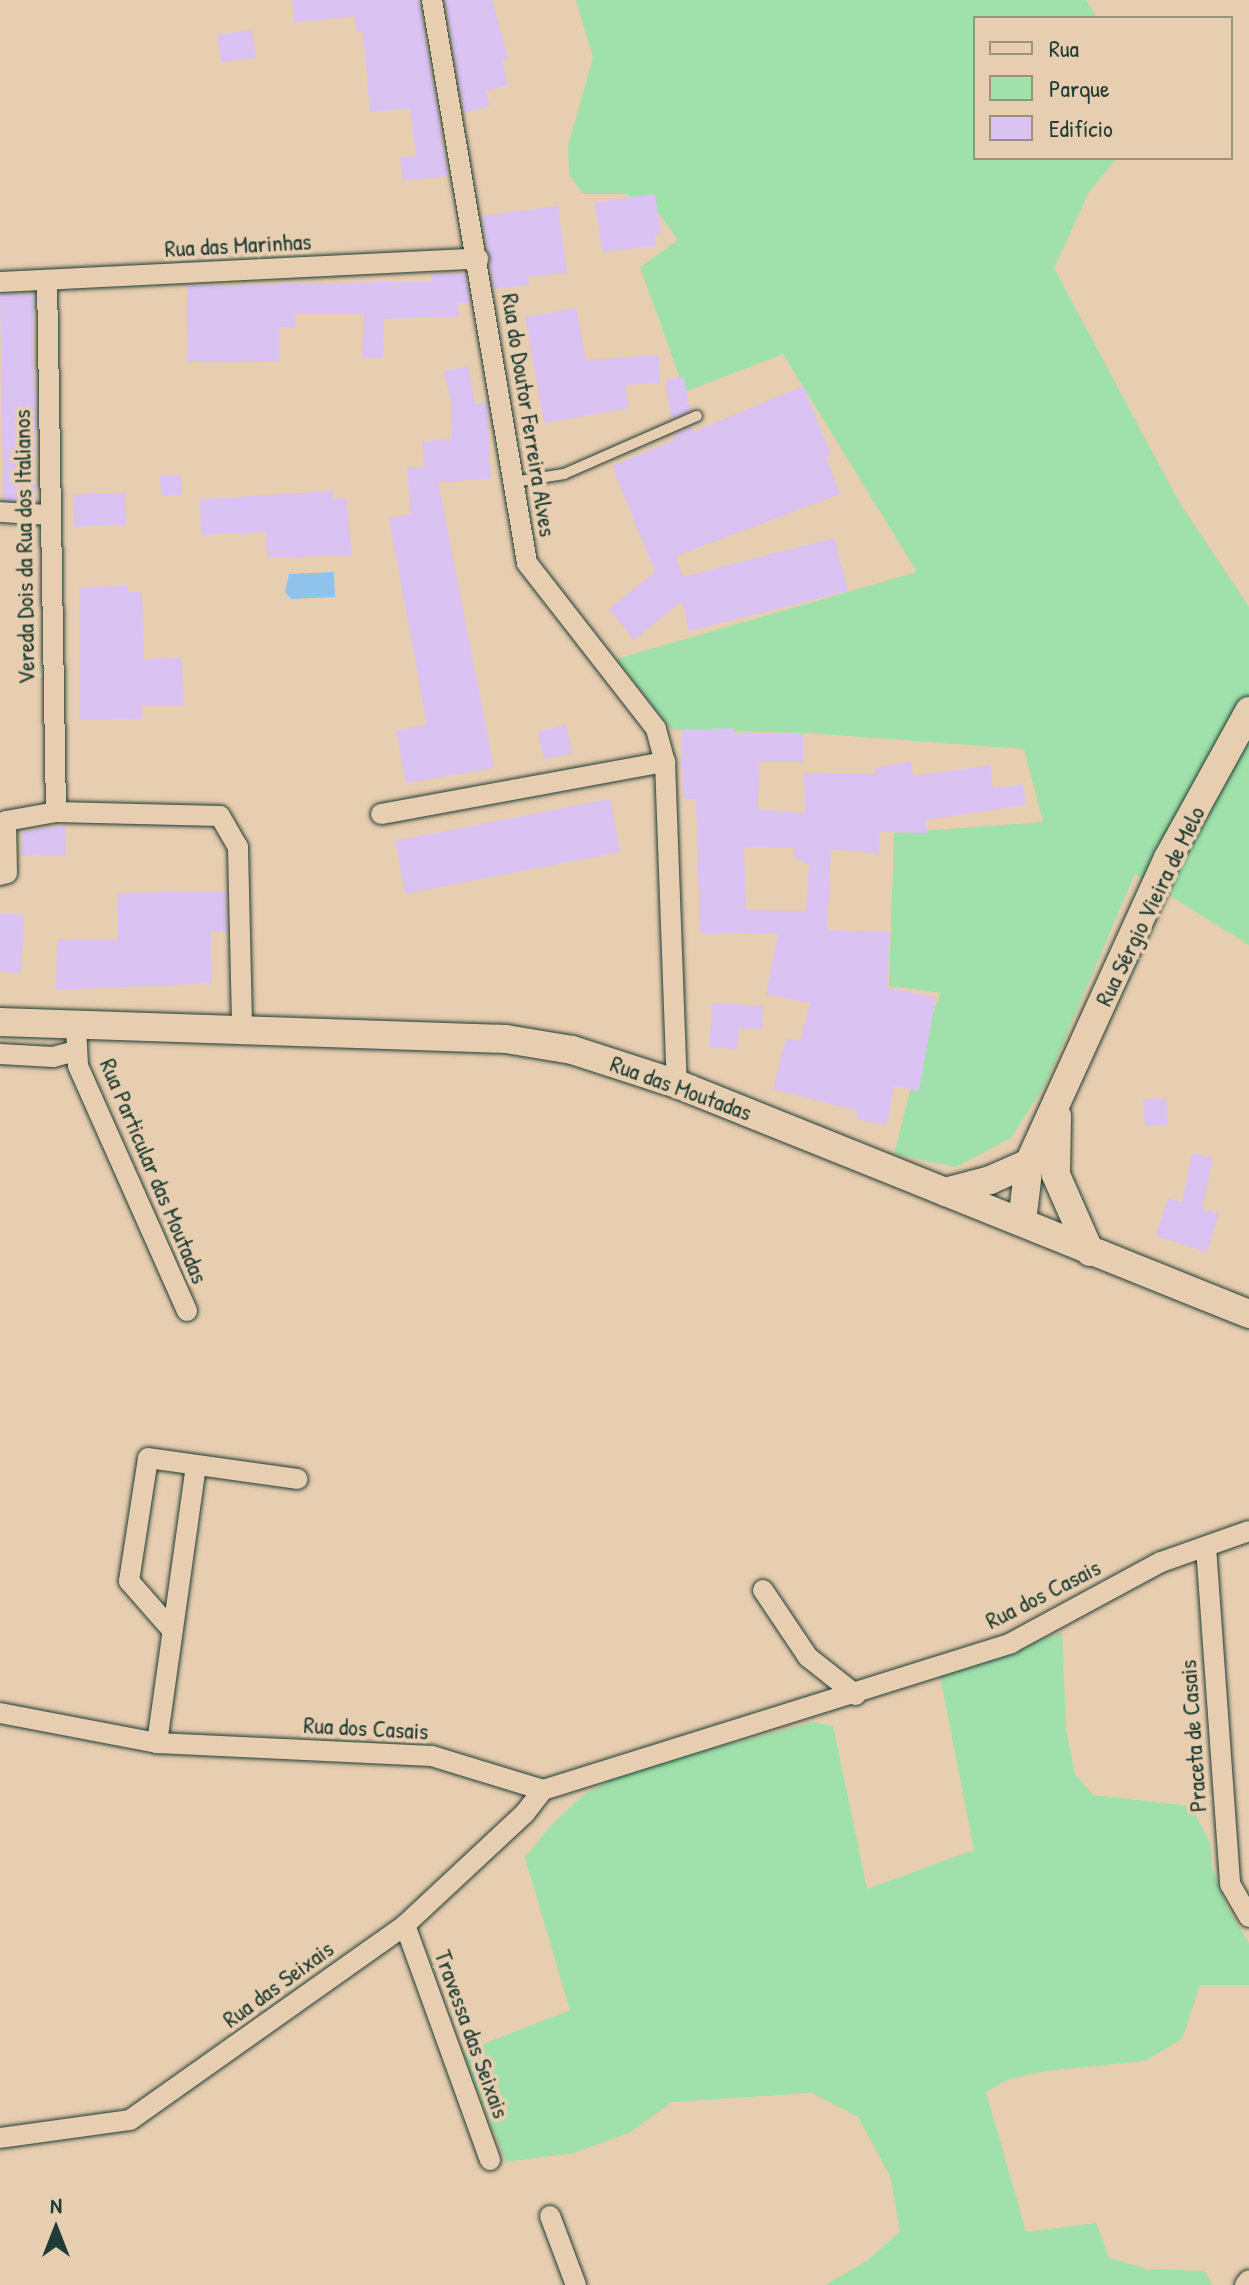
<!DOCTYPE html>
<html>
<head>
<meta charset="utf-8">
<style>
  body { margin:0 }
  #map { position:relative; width:1249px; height:2285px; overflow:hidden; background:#e8ceb0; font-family:"Patrick Hand",sans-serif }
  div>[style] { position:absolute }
  .green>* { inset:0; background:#a0e0aa }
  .water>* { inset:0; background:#8fc3ec }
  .building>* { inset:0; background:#dac2f2; transform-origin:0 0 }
  .roads { filter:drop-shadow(0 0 2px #1f3d34) drop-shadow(0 0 2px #1f3d34) }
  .service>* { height:10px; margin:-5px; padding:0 5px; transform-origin:5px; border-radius:5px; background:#e8ceb0 }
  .minor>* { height:20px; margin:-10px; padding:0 10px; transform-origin:10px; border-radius:10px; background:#e8ceb0 }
  .secondary>* { height:28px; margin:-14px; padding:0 14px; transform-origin:14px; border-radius:14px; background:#e8ceb0 }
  span { translate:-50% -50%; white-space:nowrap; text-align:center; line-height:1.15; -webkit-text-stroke:8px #e8ceb0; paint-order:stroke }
  .street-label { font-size:24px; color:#1f3d34 }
  .legend { position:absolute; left:973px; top:16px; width:260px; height:144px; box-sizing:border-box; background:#e8ceb0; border:2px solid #98947e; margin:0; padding:10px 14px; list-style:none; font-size:24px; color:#1f3d34 }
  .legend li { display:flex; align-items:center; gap:16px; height:40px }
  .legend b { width:40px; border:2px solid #98947e }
  .north { position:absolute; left:16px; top:2189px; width:80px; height:80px; -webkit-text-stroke:6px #e8ceb0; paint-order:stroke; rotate:0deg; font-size:22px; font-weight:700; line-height:32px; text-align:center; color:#1f3d34 }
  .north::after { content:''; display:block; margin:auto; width:28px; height:36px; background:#1f3d34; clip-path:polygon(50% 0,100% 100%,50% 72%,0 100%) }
</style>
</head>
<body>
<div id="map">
  <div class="green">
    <div style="clip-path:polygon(576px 0,1086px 0,1097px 18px,975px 18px,975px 158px,1117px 158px,1089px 192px,1054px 268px,1179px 502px,1249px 607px,1249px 945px,1135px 874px,1045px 1085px,1011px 1138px,956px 1167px,894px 1154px,926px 1029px,941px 993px,889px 986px,894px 833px,1043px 822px,1024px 749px,808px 733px,672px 730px,616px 659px,917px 572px,783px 354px,685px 392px,640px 267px,678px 240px,655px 208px,626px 194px,584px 194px,569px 175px,568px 146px,593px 58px)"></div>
    <div style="clip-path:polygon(1062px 1632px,1066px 1729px,1075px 1774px,1093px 1795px,1191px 1806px,1210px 1842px,1212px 1867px,1226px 1905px,1249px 1943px,1249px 1985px,1200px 1985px,1182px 2039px,1145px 2061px,1045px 2071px,1007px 2080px,986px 2092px,1026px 2232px,1096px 2223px,1109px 2258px,1147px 2269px,1205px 2271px,1212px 2285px,825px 2285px,867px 2261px,900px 2231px,890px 2176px,858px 2117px,812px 2093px,672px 2102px,629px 2133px,574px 2153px,506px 2162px,463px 2052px,570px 2010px,525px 1858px,551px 1825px,582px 1796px,627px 1771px,813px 1722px,833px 1726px,867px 1889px,974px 1850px,940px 1676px)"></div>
  </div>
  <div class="water">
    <div style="clip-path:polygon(334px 572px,335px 597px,291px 599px,285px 592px,289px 574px)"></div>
  </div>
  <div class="building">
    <div style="clip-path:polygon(292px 0,419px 0,448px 176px,403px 181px,400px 158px,416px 156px,410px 109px,370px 112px,363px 31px,357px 32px,355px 16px,294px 23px)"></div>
    <div style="clip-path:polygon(445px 0,492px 0,508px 58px,502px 60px,508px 85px,486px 91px,490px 106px,464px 113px)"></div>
    <div style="left:252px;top:30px;width:28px;height:35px;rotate:82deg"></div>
    <div style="clip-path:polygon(655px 194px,661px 234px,655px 235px,656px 246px,602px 252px,595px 202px)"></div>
    <div style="clip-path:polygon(558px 206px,567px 273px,528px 277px,529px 285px,494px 289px,482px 216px)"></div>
    <div style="clip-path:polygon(465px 273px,470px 303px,458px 303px,459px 317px,384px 319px,383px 357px,362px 357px,364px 313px,295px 313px,295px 327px,279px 327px,279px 361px,188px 362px,187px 286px,431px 281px,431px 274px)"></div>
    <div style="left:33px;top:293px;width:208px;height:33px;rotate:89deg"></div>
    <div style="clip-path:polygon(576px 308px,586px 360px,659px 355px,660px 383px,625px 385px,629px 408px,544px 423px,525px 317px)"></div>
    <div style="clip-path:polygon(468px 366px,475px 404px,487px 404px,491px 479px,438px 482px,494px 768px,406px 783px,396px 730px,427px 725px,389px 518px,411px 514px,407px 467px,424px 467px,422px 441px,452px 439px,451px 400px,443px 371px)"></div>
    <div style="clip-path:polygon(684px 377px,690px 411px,671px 419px,665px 380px)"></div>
    <div style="clip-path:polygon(803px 386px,831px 454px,826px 457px,840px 494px,676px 556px,683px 577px,834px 538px,848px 591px,689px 631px,682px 601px,634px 640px,609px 609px,655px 572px,612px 466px,674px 440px,674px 435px,692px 427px,693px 432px)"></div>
    <div style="left:181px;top:475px;width:20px;height:21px;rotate:87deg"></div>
    <div style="clip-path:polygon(333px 491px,333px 499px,346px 498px,352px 555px,267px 558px,266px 532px,201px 535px,200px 499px)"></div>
    <div style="left:125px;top:493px;width:32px;height:52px;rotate:88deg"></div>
    <div style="clip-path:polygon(128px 586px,128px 592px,142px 592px,144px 659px,182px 658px,183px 705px,141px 705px,141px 719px,79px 720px,79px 587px)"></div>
    <div style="left:566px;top:725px;width:29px;height:29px;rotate:78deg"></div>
    <div style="clip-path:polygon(evenodd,733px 728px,734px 733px,803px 734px,803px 762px,759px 762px,758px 809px,805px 813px,804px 773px,876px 774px,875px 768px,911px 761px,913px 776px,990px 765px,993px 788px,1023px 784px,1026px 805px,925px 820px,928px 833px,879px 832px,879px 854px,831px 849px,827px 930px,889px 932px,888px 988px,936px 997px,919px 1091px,894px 1086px,887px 1125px,856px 1119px,858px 1111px,773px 1089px,786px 1038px,800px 1041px,810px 1003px,766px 994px,778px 934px,700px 933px,696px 799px,683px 799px,681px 730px,733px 728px,744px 847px,794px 848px,793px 856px,809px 865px,806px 911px,746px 910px,744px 847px)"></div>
    <div style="left:610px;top:799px;width:54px;height:219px;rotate:79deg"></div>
    <div style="clip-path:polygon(65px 825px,66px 856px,21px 855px,21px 832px)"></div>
    <div style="clip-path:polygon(226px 891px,227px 932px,211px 932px,212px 983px,56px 990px,57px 939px,118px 940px,117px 893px)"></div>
    <div style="clip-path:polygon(0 913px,24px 915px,21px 973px,0 972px)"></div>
    <div style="clip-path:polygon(712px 1003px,763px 1006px,762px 1030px,739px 1028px,738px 1049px,709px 1047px)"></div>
    <div style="left:1166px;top:1098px;width:27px;height:23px;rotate:86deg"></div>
    <div style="clip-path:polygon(1192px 1153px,1213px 1158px,1202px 1209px,1219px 1214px,1207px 1252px,1156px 1236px,1168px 1198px,1182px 1202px)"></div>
  </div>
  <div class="roads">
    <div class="service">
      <div style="left:513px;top:482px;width:52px;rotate:-8.9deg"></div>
      <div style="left:564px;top:474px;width:145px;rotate:-23.6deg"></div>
    </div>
    <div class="minor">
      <div style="left:432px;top:0;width:571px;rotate:80.42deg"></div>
      <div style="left:527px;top:563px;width:210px;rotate:52.1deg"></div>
      <div style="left:656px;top:729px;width:34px;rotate:75deg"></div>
      <div style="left:665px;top:762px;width:322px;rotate:87.9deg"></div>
      <div style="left:47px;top:280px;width:532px;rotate:89.03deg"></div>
      <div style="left:0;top:282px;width:479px;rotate:-2.8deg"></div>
      <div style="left:0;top:512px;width:48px;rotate:3.6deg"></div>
      <div style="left:381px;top:814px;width:289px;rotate:-10.4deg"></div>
      <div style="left:0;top:875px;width:7px;rotate:-16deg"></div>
      <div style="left:7px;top:873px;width:52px;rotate:-91.1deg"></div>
      <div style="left:6px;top:821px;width:51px;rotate:-10.2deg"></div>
      <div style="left:56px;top:812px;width:164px;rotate:1.4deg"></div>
      <div style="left:220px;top:816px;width:36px;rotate:60deg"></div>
      <div style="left:238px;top:847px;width:183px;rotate:88.7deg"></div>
      <div style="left:66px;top:1021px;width:11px;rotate:27deg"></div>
      <div style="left:76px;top:1026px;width:40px;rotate:87.1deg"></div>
      <div style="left:78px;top:1066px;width:268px;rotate:66deg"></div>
      <div style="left:0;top:1054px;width:53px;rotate:3.2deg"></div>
      <div style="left:53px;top:1057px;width:24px;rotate:-15deg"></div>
      <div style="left:1206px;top:1547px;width:338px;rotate:85.9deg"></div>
      <div style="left:1230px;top:1884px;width:38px;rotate:60deg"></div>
      <div style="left:763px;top:1590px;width:81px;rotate:56.1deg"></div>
      <div style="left:808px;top:1657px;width:61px;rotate:38.4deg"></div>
      <div style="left:171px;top:1629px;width:64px;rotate:-131.2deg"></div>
      <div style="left:129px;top:1581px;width:124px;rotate:-81.2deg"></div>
      <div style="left:148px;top:1458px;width:151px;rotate:8deg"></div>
      <div style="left:0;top:1713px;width:160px;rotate:10.8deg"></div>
      <div style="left:157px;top:1743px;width:275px;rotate:2.7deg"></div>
      <div style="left:432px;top:1756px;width:116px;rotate:17deg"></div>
      <div style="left:543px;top:1790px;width:491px;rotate:-17.4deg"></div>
      <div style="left:1011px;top:1643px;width:170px;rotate:-28.4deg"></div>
      <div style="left:1161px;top:1562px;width:93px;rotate:-19.4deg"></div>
      <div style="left:157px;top:1743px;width:280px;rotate:-82deg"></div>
      <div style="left:405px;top:1925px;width:250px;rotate:70.1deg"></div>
      <div style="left:0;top:2138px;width:131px;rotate:-7.9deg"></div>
      <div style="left:130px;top:2120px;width:337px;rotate:-35.3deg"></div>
      <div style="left:405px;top:1925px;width:164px;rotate:-43deg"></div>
      <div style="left:525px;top:1813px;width:29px;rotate:-52deg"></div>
      <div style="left:550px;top:2216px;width:74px;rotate:69.4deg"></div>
      <div style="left:1245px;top:2285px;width:6px;rotate:-51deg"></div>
    </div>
    <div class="secondary">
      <div style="left:0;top:1022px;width:506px;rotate:1.92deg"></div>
      <div style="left:506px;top:1039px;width:67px;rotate:9.5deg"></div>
      <div style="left:572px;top:1050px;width:110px;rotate:17.9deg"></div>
      <div style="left:677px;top:1084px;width:617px;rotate:21.9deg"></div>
      <div style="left:1057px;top:1116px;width:59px;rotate:91deg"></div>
      <div style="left:1056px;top:1175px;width:84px;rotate:66.2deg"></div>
      <div style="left:945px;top:1192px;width:47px;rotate:-14.9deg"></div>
      <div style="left:990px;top:1180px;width:43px;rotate:-23.6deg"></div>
      <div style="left:1022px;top:1222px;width:59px;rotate:-83.2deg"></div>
      <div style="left:1029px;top:1163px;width:335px;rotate:-65.5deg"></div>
      <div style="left:1168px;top:858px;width:168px;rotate:-61.1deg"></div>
    </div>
  </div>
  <div class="street-label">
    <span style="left:238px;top:245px;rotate:-3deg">Rua das Marinhas</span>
    <span style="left:529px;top:415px;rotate:81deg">Rua do Doutor Ferreira Alves</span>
    <span style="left:24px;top:547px;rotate:-91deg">Vereda Dois da Rua dos Italianos</span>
    <span style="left:1150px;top:906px;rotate:-64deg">Rua Sérgio Vieira de Melo</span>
    <span style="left:681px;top:1088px;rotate:20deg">Rua das Moutadas</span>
    <span style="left:154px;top:1171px;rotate:67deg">Rua Particular das Moutadas</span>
    <span style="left:1043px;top:1594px;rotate:-27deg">Rua dos Casais</span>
    <span style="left:366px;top:1728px;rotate:3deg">Rua dos Casais</span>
    <span style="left:1193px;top:1736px;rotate:-94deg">Praceta de Casais</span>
    <span style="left:278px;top:1984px;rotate:-36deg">Rua das Seixais</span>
    <span style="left:472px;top:2034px;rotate:70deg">Travessa das Seixais</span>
  </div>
  <ul class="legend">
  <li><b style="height:10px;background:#e8ceb0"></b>Rua</li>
  <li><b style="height:22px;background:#a0e0aa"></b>Parque</li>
  <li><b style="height:22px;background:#dac2f2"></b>Edifício</li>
  </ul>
  <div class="north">N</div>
</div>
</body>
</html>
